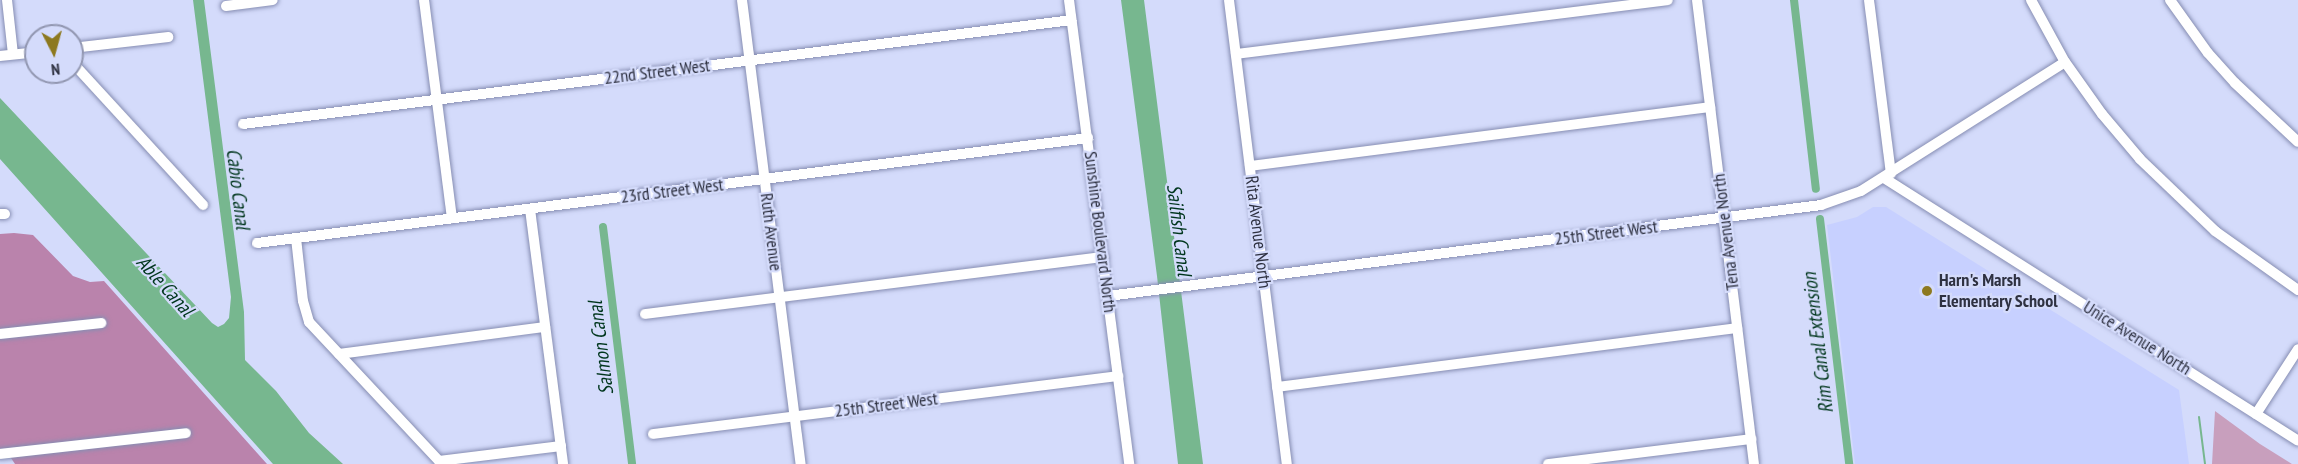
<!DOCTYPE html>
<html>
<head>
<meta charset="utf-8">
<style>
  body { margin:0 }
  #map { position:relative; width:2298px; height:464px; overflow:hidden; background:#d4dbfb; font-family:"PT Sans Narrow",sans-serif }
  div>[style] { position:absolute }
  .built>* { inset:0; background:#c7d0ff }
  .green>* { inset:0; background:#c89fbd }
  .forest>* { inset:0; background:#ba83ac }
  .water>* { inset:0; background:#77b78f }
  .stream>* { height:2px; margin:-1px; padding:0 1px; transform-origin:1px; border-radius:1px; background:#77b78f }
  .canal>* { height:8px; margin:-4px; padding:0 4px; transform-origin:4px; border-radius:4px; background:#77b78f }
  .roads { filter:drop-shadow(0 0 2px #868db2) drop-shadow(0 0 2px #868db2) }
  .minor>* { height:10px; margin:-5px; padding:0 5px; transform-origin:5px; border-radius:5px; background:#fff }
  .dots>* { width:16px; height:16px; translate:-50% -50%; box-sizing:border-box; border:3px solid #d4dbfb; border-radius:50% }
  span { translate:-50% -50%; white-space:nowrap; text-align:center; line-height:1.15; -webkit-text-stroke:4.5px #d4dbfb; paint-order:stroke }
  .street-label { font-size:18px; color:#2e3141 }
  .poi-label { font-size:18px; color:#2e3141; font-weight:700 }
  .left { translate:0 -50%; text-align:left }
  .water-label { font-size:20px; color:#00361d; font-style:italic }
  .north { position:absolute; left:24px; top:24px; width:60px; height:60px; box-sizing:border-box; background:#d4dbfb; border:2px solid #9297b1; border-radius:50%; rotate:174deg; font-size:16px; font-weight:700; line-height:24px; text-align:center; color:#2e3141 }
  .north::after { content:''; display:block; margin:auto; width:21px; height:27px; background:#8d791f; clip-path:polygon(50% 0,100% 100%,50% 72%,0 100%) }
</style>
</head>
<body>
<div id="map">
  <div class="built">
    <div style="clip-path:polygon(1873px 207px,1886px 207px,2179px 390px,2189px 464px,1855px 464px,1827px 225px,1857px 217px)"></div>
  </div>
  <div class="green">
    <div style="clip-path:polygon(2215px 411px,2260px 444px,2292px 464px,2212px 464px)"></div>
  </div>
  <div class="forest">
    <div style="clip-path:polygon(14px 233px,33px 235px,73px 276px,90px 282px,104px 281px,267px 464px,15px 464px,11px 458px,0 454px,0 234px)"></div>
  </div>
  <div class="water">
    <div style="clip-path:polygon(193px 0,204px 0,244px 312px,245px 360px,276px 391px,309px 433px,343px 464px,273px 464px,0 159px,0 98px,212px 323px,218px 327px,224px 324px,229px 318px,231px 297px)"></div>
    <div style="clip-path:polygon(1121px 0,1144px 0,1203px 464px,1178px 464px,1157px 276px)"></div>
  </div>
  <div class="stream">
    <div style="left:2199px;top:417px;width:47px;rotate:82.7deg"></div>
  </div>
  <div class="canal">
    <div style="left:1794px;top:0;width:190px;rotate:83.4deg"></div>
    <div style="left:1820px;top:219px;width:247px;rotate:83.2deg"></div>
    <div style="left:603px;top:227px;width:239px;rotate:83deg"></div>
  </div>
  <div class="roads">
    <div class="minor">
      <div style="left:7px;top:0;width:54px;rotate:83.7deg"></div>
      <div style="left:424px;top:0;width:220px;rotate:82.7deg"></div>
      <div style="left:742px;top:0;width:468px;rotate:82.8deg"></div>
      <div style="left:1069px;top:0;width:468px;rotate:82.6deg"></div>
      <div style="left:1229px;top:0;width:468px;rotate:82.9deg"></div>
      <div style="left:1697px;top:0;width:467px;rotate:83deg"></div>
      <div style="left:1869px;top:0;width:175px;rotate:82.8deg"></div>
      <div style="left:2031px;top:0;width:71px;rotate:61.3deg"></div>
      <div style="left:2065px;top:62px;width:64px;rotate:54.6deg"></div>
      <div style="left:2102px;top:114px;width:59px;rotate:49.8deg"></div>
      <div style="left:2140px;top:159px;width:104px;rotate:43.8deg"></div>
      <div style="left:2215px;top:231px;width:102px;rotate:35.4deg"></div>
      <div style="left:2170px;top:0;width:65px;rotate:54.4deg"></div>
      <div style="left:2208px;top:53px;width:40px;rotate:48deg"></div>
      <div style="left:2235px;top:83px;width:86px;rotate:43.1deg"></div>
      <div style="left:226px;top:6px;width:47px;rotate:-7.3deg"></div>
      <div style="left:72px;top:48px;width:97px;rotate:-6.5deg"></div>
      <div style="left:1236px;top:54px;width:435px;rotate:-7.1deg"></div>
      <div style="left:0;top:56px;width:36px;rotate:-6deg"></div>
      <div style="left:72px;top:62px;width:194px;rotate:47.5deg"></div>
      <div style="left:243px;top:124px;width:835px;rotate:-7.15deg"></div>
      <div style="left:1250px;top:166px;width:464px;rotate:-7.3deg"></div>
      <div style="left:1884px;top:178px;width:490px;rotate:32.4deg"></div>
      <div style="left:530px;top:209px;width:257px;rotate:82.6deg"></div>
      <div style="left:0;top:214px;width:5px"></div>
      <div style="left:296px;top:238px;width:63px;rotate:83.7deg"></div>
      <div style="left:303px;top:301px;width:22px;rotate:74deg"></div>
      <div style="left:309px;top:322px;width:195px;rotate:46.9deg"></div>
      <div style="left:257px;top:243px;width:838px;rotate:-7.2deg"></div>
      <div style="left:1108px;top:296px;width:719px;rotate:-7.27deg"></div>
      <div style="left:1821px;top:205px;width:42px;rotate:-19.3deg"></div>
      <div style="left:1861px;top:191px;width:241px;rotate:-32.3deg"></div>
      <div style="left:645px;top:314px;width:462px;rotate:-7.1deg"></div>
      <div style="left:0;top:334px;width:102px;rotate:-6.2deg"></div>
      <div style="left:339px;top:354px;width:208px;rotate:-7.5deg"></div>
      <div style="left:1277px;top:387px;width:464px;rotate:-7.3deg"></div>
      <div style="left:2256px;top:414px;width:77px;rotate:-57.1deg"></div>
      <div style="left:653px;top:434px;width:469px;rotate:-7.1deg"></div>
      <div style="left:0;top:454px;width:187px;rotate:-6.4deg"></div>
      <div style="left:439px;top:461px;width:123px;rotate:-7deg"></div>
      <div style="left:1548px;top:464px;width:205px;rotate:-7deg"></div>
    </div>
  </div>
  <div class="dots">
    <div style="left:1927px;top:291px;background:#8d791f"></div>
  </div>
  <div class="street-label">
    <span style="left:657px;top:72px;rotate:-7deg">22nd Street West</span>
    <span style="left:672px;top:191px;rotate:-7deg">23rd Street West</span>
    <span style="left:771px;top:232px;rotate:83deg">Ruth Avenue</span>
    <span style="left:1100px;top:232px;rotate:83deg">Sunshine Boulevard North</span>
    <span style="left:1258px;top:232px;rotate:83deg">Rita Avenue North</span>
    <span style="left:1726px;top:232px;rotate:-97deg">Tena Avenue North</span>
    <span style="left:1606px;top:233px;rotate:-7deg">25th Street West</span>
    <span style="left:2137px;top:338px;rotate:32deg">Unice Avenue North</span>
    <span style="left:886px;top:405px;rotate:-7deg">25th Street West</span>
  </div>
  <div class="poi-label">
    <span class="left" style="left:1939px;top:291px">Harn's Marsh<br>Elementary School</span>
  </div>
  <div class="water-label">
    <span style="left:238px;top:189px;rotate:83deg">Cabio Canal</span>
    <span style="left:1179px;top:230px;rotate:83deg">Sailfish Canal</span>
    <span style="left:165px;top:286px;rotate:48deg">Able Canal</span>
    <span style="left:1818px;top:343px;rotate:-97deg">Rim Canal Extension</span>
    <span style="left:601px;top:348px;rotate:-97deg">Salmon Canal</span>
  </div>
  <div class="north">N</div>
</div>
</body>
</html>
